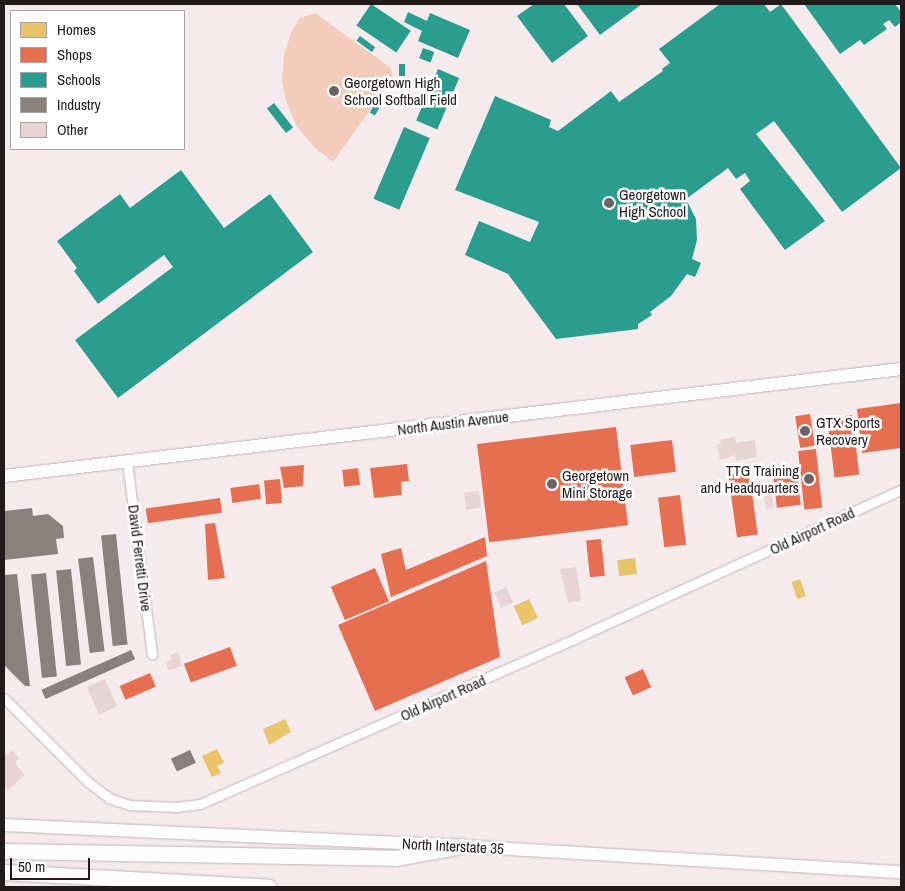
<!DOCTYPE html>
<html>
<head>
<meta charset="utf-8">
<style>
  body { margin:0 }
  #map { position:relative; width:905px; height:891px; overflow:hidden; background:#f5ebed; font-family:"Archivo Narrow",sans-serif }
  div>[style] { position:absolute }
  .green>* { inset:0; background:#f4ccbc }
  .homes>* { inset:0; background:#e9c46a; transform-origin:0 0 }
  .shops>* { inset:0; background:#e76f51; transform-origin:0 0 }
  .schools>* { inset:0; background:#2a9d8f; transform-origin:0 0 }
  .industry>* { inset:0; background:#8a817c; transform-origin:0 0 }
  .building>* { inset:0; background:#e8d4d4; transform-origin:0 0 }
  .roads { filter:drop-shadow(0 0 1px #c0b8b9) drop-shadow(0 0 1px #c0b8b9) }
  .minor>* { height:9px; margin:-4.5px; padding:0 4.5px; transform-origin:4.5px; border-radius:4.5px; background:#fefcfc }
  .secondary>* { height:12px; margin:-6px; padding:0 6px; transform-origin:6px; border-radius:6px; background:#fefcfc }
  .motorway>* { height:15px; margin:-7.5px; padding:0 7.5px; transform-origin:7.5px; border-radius:7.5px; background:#fefcfc }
  .dots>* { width:14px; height:14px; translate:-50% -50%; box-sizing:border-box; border:2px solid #fff; border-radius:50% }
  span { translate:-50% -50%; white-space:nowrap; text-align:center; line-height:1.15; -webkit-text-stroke:5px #fff; paint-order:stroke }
  .poi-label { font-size:15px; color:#211b1c }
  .left { translate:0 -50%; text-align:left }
  .right { translate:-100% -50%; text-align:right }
  .street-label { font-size:15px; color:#211b1c }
  .frame { position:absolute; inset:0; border:5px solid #211b1c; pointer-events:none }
  .legend { position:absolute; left:10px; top:10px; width:175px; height:140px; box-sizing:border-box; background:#fff; border:1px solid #a6a4a4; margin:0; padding:6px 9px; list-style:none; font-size:15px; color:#211b1c }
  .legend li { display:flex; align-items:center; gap:10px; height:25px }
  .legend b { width:25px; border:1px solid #a6a4a4 }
  .scale { position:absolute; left:10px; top:858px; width:80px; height:22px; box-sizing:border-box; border:2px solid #211b1c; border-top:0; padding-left:6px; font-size:15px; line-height:18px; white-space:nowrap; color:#211b1c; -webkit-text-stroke:4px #fff; paint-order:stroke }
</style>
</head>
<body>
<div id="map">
  <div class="green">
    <div style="clip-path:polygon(315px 13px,391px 68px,393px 78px,333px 162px,314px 147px,296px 125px,286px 101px,282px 81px,284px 54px,292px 31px,300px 18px)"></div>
  </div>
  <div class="homes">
    <div style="left:635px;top:558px;width:16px;height:18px;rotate:83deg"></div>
    <div style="left:800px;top:579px;width:18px;height:9px;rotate:71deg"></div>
    <div style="left:529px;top:599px;width:21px;height:17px;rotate:65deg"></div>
    <div style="clip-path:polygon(285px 719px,291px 732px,269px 745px,263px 729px)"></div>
    <div style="clip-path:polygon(217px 749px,224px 763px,217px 766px,221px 773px,212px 777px,202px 756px)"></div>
  </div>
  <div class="shops">
    <div style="clip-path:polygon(901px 403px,901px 448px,862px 453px,857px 409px)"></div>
    <div style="left:810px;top:414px;width:32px;height:15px;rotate:81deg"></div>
    <div style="left:852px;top:415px;width:60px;height:25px;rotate:83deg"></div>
    <div style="left:616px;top:427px;width:99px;height:140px;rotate:83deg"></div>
    <div style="left:672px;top:440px;width:32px;height:42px;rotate:83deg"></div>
    <div style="left:816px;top:449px;width:59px;height:18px;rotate:84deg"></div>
    <div style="clip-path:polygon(407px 464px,409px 481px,401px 482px,402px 495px,374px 498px,370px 468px)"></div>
    <div style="clip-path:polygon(304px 465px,303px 486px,284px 488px,280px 467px)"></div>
    <div style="left:796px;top:466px;width:39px;height:24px;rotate:83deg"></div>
    <div style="left:358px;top:468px;width:17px;height:16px;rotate:83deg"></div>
    <div style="left:749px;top:472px;width:63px;height:21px;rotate:82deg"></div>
    <div style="left:280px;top:479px;width:24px;height:16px;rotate:85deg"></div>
    <div style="left:259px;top:484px;width:15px;height:29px;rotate:82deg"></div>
    <div style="left:680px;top:495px;width:50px;height:22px;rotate:83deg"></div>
    <div style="left:220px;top:498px;width:15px;height:75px;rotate:82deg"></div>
    <div style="clip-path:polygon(215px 523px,225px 578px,208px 580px,205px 524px)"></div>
    <div style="clip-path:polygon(485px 537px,487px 556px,391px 597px,381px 554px,401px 548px,406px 570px)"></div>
    <div style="left:601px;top:539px;width:37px;height:15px;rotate:84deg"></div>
    <div style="clip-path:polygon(486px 561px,500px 657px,375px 711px,338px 625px)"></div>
    <div style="left:375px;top:568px;width:36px;height:48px;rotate:67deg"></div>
    <div style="left:230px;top:647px;width:20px;height:49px;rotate:70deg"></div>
    <div style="left:643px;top:669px;width:20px;height:20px;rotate:66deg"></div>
    <div style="left:150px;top:673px;width:15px;height:33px;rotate:67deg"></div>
  </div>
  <div class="schools">
    <div style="left:371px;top:4px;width:48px;height:26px;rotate:34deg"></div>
    <div style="clip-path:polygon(534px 4px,564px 4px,588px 36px,552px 63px,517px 16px)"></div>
    <div style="clip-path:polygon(577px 4px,642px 4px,600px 35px)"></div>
    <div style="clip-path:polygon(720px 4px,764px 4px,770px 12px,781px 4px,901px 168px,842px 212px,774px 121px,756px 134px,825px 221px,785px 250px,740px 189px,750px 181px,745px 173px,736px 179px,728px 168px,686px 199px,696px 219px,697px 240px,692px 259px,701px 263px,695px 277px,687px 274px,671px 296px,650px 312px,652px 315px,638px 324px,638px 329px,556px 339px,508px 274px,465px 255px,479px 221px,530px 242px,539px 222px,455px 190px,495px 96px,551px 120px,549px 127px,558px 131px,611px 91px,619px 102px,663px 71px,662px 69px,670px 63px,659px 49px)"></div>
    <div style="clip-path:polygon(804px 4px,895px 4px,901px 12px,901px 22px,895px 27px,889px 20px,883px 24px,887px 29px,864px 45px,860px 40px,840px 54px)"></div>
    <div style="clip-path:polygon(408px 12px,427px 21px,430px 13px,470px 30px,458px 58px,418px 41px,422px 31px,404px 22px)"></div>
    <div style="left:360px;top:36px;width:19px;height:6px;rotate:36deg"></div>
    <div style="left:423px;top:48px;width:12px;height:11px;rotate:20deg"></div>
    <div style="left:399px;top:64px;width:6px;height:12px"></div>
    <div style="left:438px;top:69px;width:23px;height:56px;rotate:23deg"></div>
    <div style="left:379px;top:97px;width:6px;height:18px;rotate:31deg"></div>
    <div style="left:274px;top:103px;width:31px;height:9px;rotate:52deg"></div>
    <div style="left:404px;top:127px;width:28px;height:78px;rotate:23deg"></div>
    <div style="clip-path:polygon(181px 170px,224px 228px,270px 194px,313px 252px,118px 398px,75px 340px,173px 267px,164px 255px,98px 304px,74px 271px,77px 268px,57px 241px,120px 194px,130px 208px)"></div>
  </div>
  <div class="industry">
    <div style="clip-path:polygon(32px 508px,33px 516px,48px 514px,63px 526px,64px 538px,56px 539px,58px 554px,4px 560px,4px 511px)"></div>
    <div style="left:116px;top:534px;width:111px;height:15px;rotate:84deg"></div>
    <div style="left:93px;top:557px;width:95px;height:15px;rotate:83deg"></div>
    <div style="left:71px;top:569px;width:96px;height:15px;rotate:84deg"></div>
    <div style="left:46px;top:573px;width:104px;height:15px;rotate:84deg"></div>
    <div style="clip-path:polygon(17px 574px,30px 686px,25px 686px,4px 665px,4px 575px)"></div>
    <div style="left:131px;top:650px;width:10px;height:98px;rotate:66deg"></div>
    <div style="left:190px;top:750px;width:14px;height:21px;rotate:65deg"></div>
  </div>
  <div class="building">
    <div style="clip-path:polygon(735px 437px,736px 443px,755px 440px,757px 457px,736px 461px,735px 455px,720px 460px,717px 445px,721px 444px,720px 440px)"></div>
    <div style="left:771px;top:489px;width:19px;height:8px;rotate:81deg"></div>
    <div style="left:479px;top:491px;width:17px;height:15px;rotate:83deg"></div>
    <div style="clip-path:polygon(576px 567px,581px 601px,568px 603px,560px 569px)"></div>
    <div style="left:506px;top:587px;width:17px;height:13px;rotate:65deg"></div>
    <div style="clip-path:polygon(178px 652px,182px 666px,168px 670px,166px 662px,172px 660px,170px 655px)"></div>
    <div style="left:105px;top:679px;width:30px;height:20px;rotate:66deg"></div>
    <div style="clip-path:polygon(12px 750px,19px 758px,15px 763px,25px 775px,8px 790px,4px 785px,4px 751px,7px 755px)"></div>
  </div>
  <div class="roads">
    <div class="minor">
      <div style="left:127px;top:462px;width:194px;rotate:82.6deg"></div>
      <div style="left:4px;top:698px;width:119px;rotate:45deg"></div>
      <div style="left:88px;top:782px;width:26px;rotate:37deg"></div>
      <div style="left:109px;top:798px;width:21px;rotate:19deg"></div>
      <div style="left:129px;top:805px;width:47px;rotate:2.4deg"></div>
      <div style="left:176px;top:807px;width:24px;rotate:-7deg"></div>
      <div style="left:200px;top:804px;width:413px;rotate:-23.8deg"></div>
      <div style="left:578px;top:637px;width:355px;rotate:-24.5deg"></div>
    </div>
    <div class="secondary">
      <div style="left:4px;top:476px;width:903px;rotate:-6.8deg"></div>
      <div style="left:4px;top:825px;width:457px;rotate:2.6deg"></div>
      <div style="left:461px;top:846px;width:441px;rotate:3.4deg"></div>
    </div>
    <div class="motorway">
      <div style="left:4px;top:851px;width:391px;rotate:1deg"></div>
      <div style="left:395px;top:858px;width:67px;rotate:-10.3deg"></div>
      <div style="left:4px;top:872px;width:265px;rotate:3.2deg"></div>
    </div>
  </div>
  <div class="dots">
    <div style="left:334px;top:91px;background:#6b6465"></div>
    <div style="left:609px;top:203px;background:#6b6465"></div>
    <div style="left:805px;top:431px;background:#6b6465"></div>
    <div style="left:809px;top:479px;background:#6b6465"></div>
    <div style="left:552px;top:484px;background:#6b6465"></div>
  </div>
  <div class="poi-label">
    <span class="left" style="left:344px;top:91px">Georgetown High<br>School Softball Field</span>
    <span class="left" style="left:619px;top:203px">Georgetown<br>High School</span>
    <span class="left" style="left:816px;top:431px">GTX Sports<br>Recovery</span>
    <span class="right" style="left:799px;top:479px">TTG Training<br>and Headquarters</span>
    <span class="left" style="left:562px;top:484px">Georgetown<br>Mini Storage</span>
  </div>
  <div class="street-label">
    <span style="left:453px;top:423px;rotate:-7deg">North Austin Avenue</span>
    <span style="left:812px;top:531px;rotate:-25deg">Old Airport Road</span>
    <span style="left:140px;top:558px;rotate:83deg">David Ferretti Drive</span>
    <span style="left:443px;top:698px;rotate:-24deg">Old Airport Road</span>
    <span style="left:453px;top:846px;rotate:3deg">North Interstate 35</span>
  </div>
  <div class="frame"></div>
  <ul class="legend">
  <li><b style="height:14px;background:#e9c46a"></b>Homes</li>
  <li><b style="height:14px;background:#e76f51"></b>Shops</li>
  <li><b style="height:14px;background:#2a9d8f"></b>Schools</li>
  <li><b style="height:14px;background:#8a817c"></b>Industry</li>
  <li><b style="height:14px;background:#e8d4d4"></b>Other</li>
  </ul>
  <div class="scale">50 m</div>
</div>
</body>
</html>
